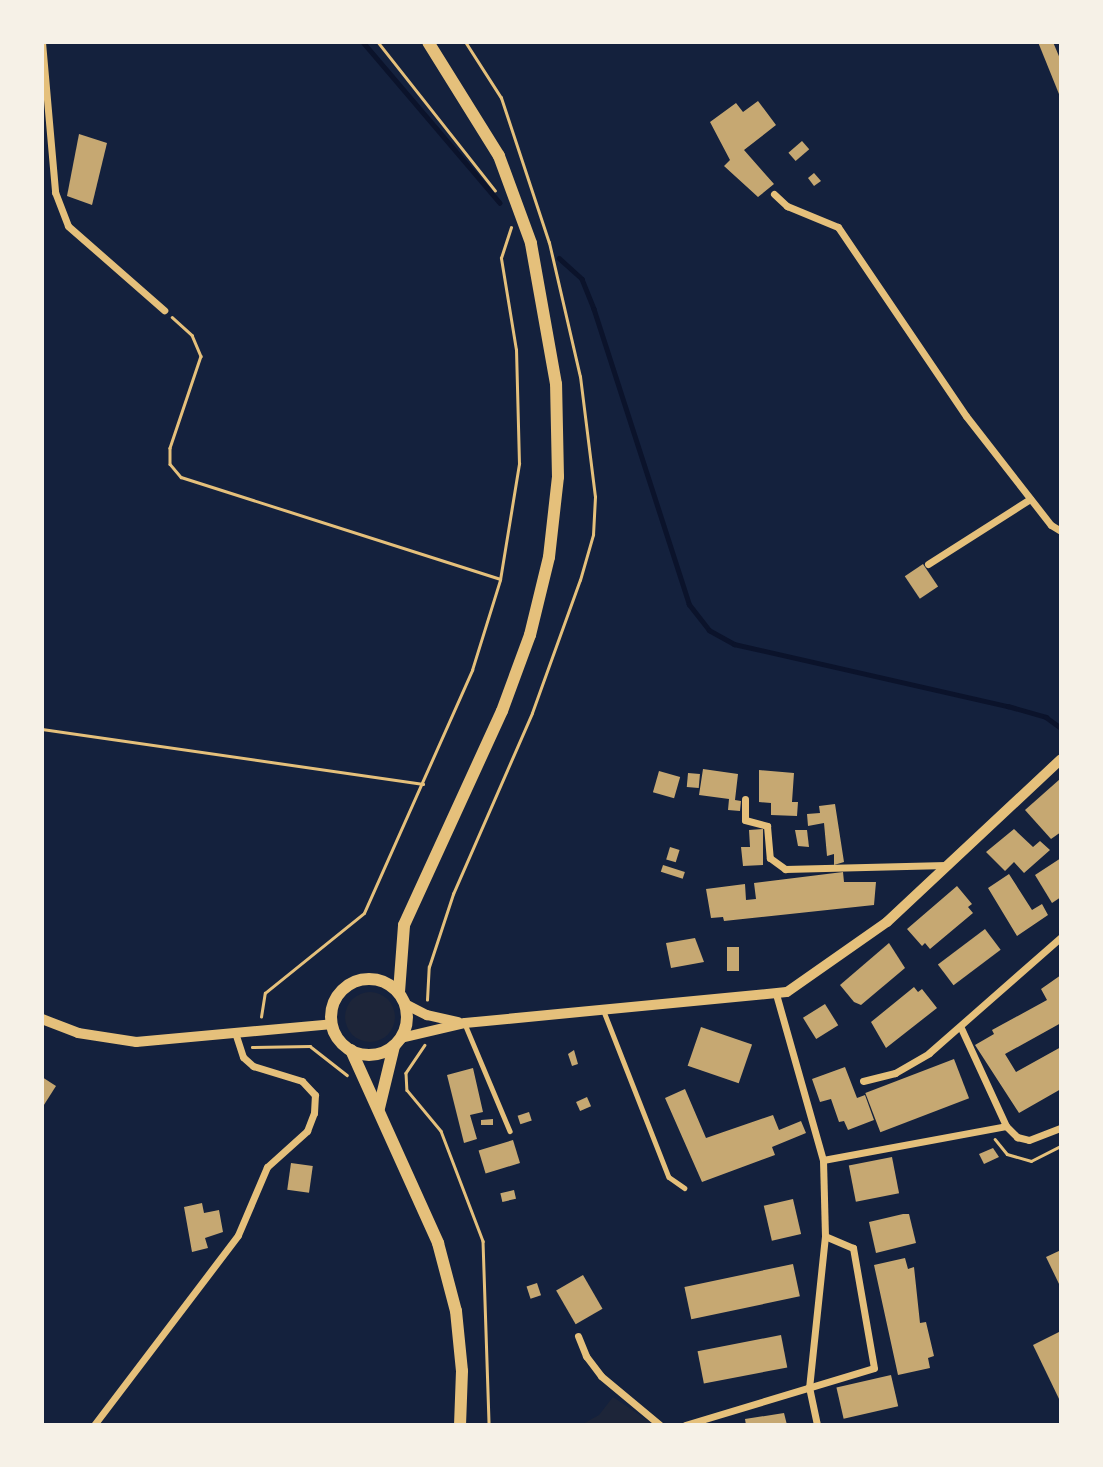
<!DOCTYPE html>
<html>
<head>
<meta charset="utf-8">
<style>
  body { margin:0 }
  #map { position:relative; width:1103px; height:1467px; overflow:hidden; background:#14213d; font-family:Overpass,sans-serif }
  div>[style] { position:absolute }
  .green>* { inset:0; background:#1d2539 }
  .round { border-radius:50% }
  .stream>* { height:4.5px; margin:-2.25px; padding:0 2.25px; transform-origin:2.25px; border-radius:2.25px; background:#0b132b }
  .building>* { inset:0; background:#c6a872; transform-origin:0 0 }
  .path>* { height:2.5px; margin:-1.25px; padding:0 1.25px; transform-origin:1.25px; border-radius:1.25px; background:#e5c07b }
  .service>* { height:4.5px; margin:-2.25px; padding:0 2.25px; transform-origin:2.25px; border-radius:2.25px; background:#e5c07b }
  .minor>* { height:7px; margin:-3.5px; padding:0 3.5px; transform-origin:3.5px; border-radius:3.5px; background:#e5c07b }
  .tertiary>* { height:10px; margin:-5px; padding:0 5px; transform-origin:5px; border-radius:5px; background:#e5c07b }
  .secondary>* { height:12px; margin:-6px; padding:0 6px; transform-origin:6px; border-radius:6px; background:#e5c07b }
  .secondary>.ring { margin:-6px; padding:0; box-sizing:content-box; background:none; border:12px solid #e5c07b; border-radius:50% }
  span { translate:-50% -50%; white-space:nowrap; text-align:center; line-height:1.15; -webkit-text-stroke:7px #f6f1e7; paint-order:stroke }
  .frame { position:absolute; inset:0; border:44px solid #f6f1e7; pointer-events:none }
</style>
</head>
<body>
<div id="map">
  <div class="green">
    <div class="round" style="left:345px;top:992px;width:50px;height:50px"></div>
    <div style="clip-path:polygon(613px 1397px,647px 1420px,652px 1425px,581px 1425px,599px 1415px)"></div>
  </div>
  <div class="stream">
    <div style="left:363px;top:42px;width:211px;rotate:49.6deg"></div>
    <div style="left:559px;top:258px;width:31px;rotate:42deg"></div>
    <div style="left:582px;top:279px;width:32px;rotate:68deg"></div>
    <div style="left:594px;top:309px;width:310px;rotate:72.1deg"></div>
    <div style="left:689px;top:604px;width:33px;rotate:52deg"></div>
    <div style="left:709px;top:630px;width:29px;rotate:29deg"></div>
    <div style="left:734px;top:644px;width:281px;rotate:12.8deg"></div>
    <div style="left:1008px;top:706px;width:40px;rotate:16deg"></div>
    <div style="left:1046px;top:717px;width:19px;rotate:36deg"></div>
  </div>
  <div class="building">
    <div style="clip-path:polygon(1038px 42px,1053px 42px,1061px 61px,1061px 99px)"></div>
    <div style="clip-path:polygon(758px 101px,776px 125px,744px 150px,774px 184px,758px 197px,724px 166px,730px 160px,710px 122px,736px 103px,743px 112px)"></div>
    <div style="clip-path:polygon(79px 134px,107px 143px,92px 205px,67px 196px)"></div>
    <div style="left:802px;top:141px;width:11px;height:18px;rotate:49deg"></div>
    <div style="clip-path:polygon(814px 173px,821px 181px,814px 186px,808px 178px)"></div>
    <div style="left:923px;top:564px;width:27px;height:22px;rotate:56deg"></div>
    <div style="clip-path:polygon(703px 769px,738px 774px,735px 800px,741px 801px,740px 811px,728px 810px,729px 799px,699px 795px)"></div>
    <div style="clip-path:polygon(759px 770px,794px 773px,792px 802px,798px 802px,797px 816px,771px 815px,771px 803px,759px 802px)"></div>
    <div style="left:659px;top:771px;width:22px;height:22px;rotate:16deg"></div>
    <div style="left:688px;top:773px;width:12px;height:14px;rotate:5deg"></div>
    <div style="clip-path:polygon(1060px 779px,1061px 832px,1051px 839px,1025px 810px)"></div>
    <div style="clip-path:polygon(835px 804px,844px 862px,834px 865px,834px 854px,827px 856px,824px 823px,808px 826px,807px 814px,820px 813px,819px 806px)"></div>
    <div style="clip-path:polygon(763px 829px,763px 865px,743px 866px,741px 847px,750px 847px,749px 830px)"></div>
    <div style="clip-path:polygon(1014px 829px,1033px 847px,1040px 841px,1050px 850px,1024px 873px,1014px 862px,1005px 871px,986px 852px)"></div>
    <div style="clip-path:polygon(795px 830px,807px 830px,809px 847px,798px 846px)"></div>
    <div style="left:670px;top:847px;width:10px;height:13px;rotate:17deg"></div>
    <div style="clip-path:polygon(1061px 858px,1061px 897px,1052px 903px,1035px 875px)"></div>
    <div style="left:663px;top:865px;width:23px;height:7px;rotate:18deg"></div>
    <div style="clip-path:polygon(843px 872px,844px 882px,876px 882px,874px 905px,724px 921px,723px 917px,711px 918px,706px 889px,745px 884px,746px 900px,756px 899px,754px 883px)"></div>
    <div style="clip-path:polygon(1009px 874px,1032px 910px,1042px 904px,1048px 915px,1017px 936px,988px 888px)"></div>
    <div style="clip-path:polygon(957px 886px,972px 904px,968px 907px,973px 913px,930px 949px,925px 943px,922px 946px,907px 929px)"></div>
    <div style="left:985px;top:929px;width:26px;height:59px;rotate:53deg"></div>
    <div style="clip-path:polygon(695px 938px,704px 962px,671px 968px,666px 943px)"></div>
    <div style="clip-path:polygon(889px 943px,905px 968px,861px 1005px,854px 1002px,840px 985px)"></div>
    <div style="left:727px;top:947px;width:12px;height:24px"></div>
    <div style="clip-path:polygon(1061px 975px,1061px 1023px,1005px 1054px,1016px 1072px,1061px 1047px,1061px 1089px,1019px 1113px,975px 1045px,994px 1034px,992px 1030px,1047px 1000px,1041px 989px)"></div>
    <div style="clip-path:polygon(914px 987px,918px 992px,922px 989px,937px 1008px,886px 1048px,871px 1022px)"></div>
    <div style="left:825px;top:1004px;width:25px;height:26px;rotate:58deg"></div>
    <div style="left:701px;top:1027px;width:54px;height:41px;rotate:19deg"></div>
    <div style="clip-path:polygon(574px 1050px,578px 1064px,572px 1066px,568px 1054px)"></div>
    <div style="left:954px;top:1059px;width:42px;height:95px;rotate:69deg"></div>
    <div style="clip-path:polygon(845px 1067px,857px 1098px,865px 1095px,874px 1120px,848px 1130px,844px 1121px,839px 1122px,831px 1099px,820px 1102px,812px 1079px)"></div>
    <div style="clip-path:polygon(473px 1068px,483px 1112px,470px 1115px,477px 1139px,464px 1143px,447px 1075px)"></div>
    <div style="clip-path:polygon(42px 1077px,56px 1086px,42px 1108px)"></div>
    <div style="clip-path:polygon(685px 1089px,706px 1138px,773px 1115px,779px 1130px,801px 1121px,806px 1133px,772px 1147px,775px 1155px,702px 1182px,665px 1098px)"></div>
    <div style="left:587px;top:1097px;width:10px;height:12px;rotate:66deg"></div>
    <div style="left:529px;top:1112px;width:9px;height:12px;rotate:72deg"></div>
    <div style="clip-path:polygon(493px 1119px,493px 1125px,481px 1125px,481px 1120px)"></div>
    <div style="left:513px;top:1140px;width:24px;height:36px;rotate:73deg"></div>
    <div style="clip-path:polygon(993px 1148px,999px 1157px,984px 1164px,979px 1154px)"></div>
    <div style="left:892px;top:1157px;width:37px;height:44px;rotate:79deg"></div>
    <div style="left:291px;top:1163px;width:22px;height:27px;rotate:8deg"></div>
    <div style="left:514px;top:1190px;width:9px;height:14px;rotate:77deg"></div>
    <div style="left:793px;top:1199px;width:36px;height:30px;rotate:77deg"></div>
    <div style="clip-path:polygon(202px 1203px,204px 1213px,219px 1210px,223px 1232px,205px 1238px,208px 1248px,192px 1252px,184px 1207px)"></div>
    <div style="clip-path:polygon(903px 1214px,909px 1214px,916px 1243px,876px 1253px,869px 1222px)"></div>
    <div style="clip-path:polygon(1061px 1250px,1061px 1288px,1046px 1257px)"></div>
    <div style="clip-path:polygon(905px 1258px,908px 1269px,914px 1267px,920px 1323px,926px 1322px,934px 1356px,928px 1358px,930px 1368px,898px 1375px,874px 1265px)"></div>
    <div style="left:793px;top:1264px;width:33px;height:111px;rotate:78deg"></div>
    <div style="left:583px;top:1275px;width:39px;height:31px;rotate:60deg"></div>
    <div style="left:537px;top:1283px;width:13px;height:11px;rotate:72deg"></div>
    <div style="clip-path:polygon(1061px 1331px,1061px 1403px,1033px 1345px)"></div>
    <div style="left:781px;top:1335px;width:33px;height:85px;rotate:79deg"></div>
    <div style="left:891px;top:1375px;width:32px;height:56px;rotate:77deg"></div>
    <div style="clip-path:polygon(784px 1413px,787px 1425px,746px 1425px,745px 1419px)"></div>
  </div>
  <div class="path">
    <div style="left:378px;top:42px;width:189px;rotate:51.7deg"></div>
    <div style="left:172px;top:317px;width:27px;rotate:42deg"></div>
    <div style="left:192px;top:335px;width:23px;rotate:67deg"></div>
    <div style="left:201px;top:356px;width:97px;rotate:108.6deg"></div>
    <div style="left:170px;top:448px;width:16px;rotate:90deg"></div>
    <div style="left:170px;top:464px;width:17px;rotate:50deg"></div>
    <div style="left:181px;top:477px;width:335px;rotate:17.7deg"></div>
    <div style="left:42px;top:729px;width:385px;rotate:8.2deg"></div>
    <div style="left:427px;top:1000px;width:33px;rotate:-87deg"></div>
    <div style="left:429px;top:967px;width:77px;rotate:-71.8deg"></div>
    <div style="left:453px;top:894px;width:197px;rotate:-66.4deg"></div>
    <div style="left:532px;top:713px;width:141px;rotate:-70.2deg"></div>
    <div style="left:580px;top:580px;width:47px;rotate:-73.9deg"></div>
    <div style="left:593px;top:535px;width:38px;rotate:-87deg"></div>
    <div style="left:595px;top:497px;width:121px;rotate:-97.1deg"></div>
    <div style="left:580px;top:377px;width:138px;rotate:-103deg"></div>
    <div style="left:549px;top:243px;width:153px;rotate:-108.3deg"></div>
    <div style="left:501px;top:98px;width:67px;rotate:-122.7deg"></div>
    <div style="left:261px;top:1017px;width:24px;rotate:-81deg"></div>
    <div style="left:265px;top:993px;width:127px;rotate:-38.9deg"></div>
    <div style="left:364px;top:913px;width:266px;rotate:-66deg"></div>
    <div style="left:472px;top:670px;width:94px;rotate:-72.7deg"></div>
    <div style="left:500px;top:580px;width:118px;rotate:-80.7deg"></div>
    <div style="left:519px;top:464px;width:114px;rotate:-91.5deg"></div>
    <div style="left:516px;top:350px;width:93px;rotate:-99.3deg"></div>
    <div style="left:501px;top:258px;width:32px;rotate:-72deg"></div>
    <div style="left:425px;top:1045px;width:34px;rotate:124deg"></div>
    <div style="left:406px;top:1073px;width:17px;rotate:87deg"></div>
    <div style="left:407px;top:1090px;width:53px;rotate:50.3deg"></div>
    <div style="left:441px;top:1131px;width:118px;rotate:69.1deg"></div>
    <div style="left:483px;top:1241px;width:184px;rotate:88.1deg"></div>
    <div style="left:252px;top:1047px;width:58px;rotate:-1deg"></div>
    <div style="left:310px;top:1046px;width:47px;rotate:38.1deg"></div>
    <div style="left:995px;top:1139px;width:19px;rotate:51deg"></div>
    <div style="left:1007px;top:1154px;width:25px;rotate:16deg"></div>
    <div style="left:1031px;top:1161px;width:34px;rotate:-27deg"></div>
  </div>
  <div class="service">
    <div style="left:603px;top:1009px;width:180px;rotate:68.6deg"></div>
    <div style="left:669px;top:1177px;width:19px;rotate:35deg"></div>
    <div style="left:465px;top:1024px;width:116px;rotate:67.2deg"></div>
  </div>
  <div class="minor">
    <div style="left:42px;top:42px;width:151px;rotate:85deg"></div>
    <div style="left:55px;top:192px;width:36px;rotate:69deg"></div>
    <div style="left:68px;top:226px;width:128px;rotate:41.2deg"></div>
    <div style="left:774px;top:194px;width:18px;rotate:43deg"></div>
    <div style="left:787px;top:206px;width:55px;rotate:22.4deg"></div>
    <div style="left:838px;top:227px;width:228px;rotate:55.9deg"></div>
    <div style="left:966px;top:416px;width:138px;rotate:52.1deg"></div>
    <div style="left:1051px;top:525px;width:12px;rotate:31deg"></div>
    <div style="left:928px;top:564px;width:121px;rotate:-32.5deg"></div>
    <div style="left:745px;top:799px;width:21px;rotate:90deg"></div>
    <div style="left:745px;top:820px;width:23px;rotate:15deg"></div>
    <div style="left:767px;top:826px;width:32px;rotate:85deg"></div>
    <div style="left:770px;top:858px;width:19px;rotate:36deg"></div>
    <div style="left:785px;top:869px;width:161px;rotate:-1.4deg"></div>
    <div style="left:776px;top:994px;width:173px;rotate:74.2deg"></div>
    <div style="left:823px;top:1160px;width:76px;rotate:88.5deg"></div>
    <div style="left:825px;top:1236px;width:152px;rotate:96deg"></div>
    <div style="left:809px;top:1387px;width:39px;rotate:78deg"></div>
    <div style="left:961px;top:1028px;width:108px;rotate:65.3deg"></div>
    <div style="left:1006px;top:1126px;width:16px;rotate:45deg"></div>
    <div style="left:1017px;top:1137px;width:12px;rotate:14deg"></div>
    <div style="left:1029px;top:1140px;width:34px;rotate:-21deg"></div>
    <div style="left:863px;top:1081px;width:33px;rotate:-14deg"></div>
    <div style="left:895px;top:1073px;width:39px;rotate:-30deg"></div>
    <div style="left:929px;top:1053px;width:176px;rotate:-41.3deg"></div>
    <div style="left:823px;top:1160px;width:186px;rotate:-10.5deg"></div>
    <div style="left:578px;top:1336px;width:22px;rotate:68deg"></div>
    <div style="left:586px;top:1356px;width:25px;rotate:53deg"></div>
    <div style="left:601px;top:1376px;width:77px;rotate:39.7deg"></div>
    <div style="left:94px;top:1425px;width:238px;rotate:-52.8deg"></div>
    <div style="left:238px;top:1235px;width:74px;rotate:-66.9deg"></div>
    <div style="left:267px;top:1167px;width:54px;rotate:-42deg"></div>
    <div style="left:307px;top:1131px;width:19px;rotate:-69deg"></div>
    <div style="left:314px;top:1113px;width:18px;rotate:-87deg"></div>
    <div style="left:315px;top:1095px;width:19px;rotate:-133deg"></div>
    <div style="left:302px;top:1081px;width:51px;rotate:-163deg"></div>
    <div style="left:253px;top:1066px;width:13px;rotate:-138deg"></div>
    <div style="left:243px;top:1057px;width:25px;rotate:-108deg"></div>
    <div style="left:685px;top:1425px;width:197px;rotate:-16.8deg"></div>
    <div style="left:874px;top:1368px;width:122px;rotate:-99.9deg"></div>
    <div style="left:853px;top:1248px;width:30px;rotate:-157deg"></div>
  </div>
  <div class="tertiary">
    <div style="left:405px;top:1004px;width:25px;rotate:27deg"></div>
    <div style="left:427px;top:1015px;width:32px;rotate:13deg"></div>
    <div style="left:42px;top:1019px;width:39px;rotate:21deg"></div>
    <div style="left:78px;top:1033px;width:59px;rotate:8.8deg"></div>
    <div style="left:136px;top:1042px;width:197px;rotate:-5.2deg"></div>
    <div style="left:401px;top:1038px;width:66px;rotate:-13.2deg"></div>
    <div style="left:465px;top:1023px;width:323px;rotate:-5.5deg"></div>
    <div style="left:787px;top:992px;width:122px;rotate:-35deg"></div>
    <div style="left:887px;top:922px;width:238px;rotate:-43.1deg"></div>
  </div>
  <div class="secondary">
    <div class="ring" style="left:331px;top:979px;width:64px;height:64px"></div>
    <div style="left:399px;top:992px;width:67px;rotate:-85.7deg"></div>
    <div style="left:404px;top:925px;width:235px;rotate:-65.4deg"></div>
    <div style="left:502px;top:711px;width:81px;rotate:-69.8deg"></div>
    <div style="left:530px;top:635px;width:80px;rotate:-76.3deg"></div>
    <div style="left:549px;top:557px;width:81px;rotate:-83.6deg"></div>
    <div style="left:558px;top:477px;width:93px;rotate:-91.2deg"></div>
    <div style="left:556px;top:384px;width:143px;rotate:-100.1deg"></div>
    <div style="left:531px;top:243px;width:93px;rotate:-110.2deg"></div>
    <div style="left:499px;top:156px;width:134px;rotate:-121.9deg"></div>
    <div style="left:351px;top:1050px;width:212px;rotate:65.7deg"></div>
    <div style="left:438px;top:1243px;width:70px;rotate:75.2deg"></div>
    <div style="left:456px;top:1311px;width:60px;rotate:84.3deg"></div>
    <div style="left:462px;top:1371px;width:54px;rotate:92.1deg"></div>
    <div style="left:379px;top:1108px;width:64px;rotate:-76.4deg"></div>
  </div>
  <div class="frame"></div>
</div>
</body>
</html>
